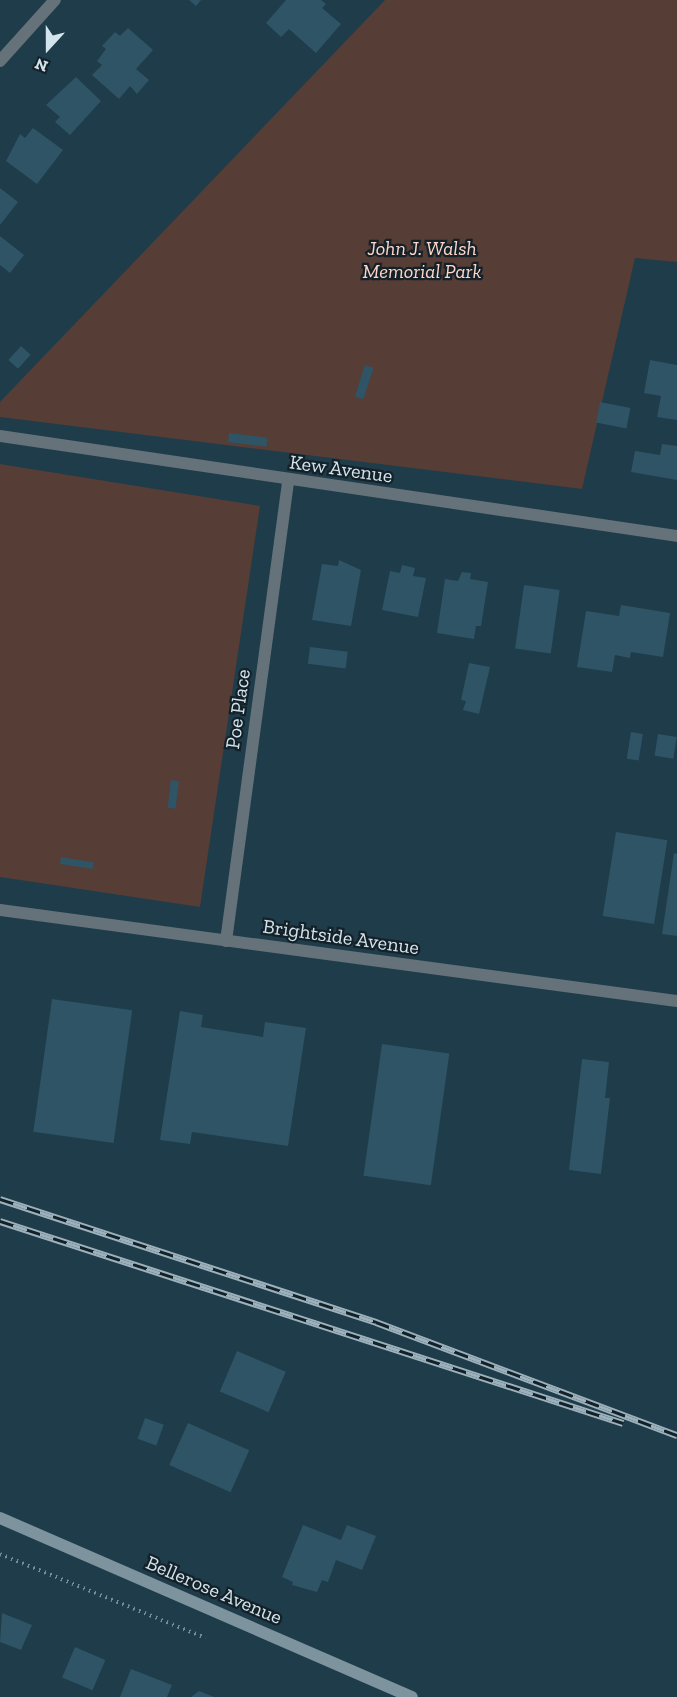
<!DOCTYPE html>
<html>
<head>
<meta charset="utf-8">
<style>
  body { margin:0 }
  #map { position:relative; width:677px; height:1697px; overflow:hidden; background:#1e3c4a; font-family:"Zilla Slab",serif }
  div>[style] { position:absolute }
  .green>* { inset:0; background:#563d36 }
  .building>* { inset:0; background:#2f5465; transform-origin:0 0 }
  .path>* { height:4px; margin-top:-2px; transform-origin:0; background:repeating-linear-gradient(90deg,#758d99 0 1.5px,transparent 0 6px) }
  .street>* { height:12px; margin:-6px; padding:0 6px; transform-origin:6px; border-radius:6px; background:#65727a }
  .secondary>* { height:12px; margin:-6px; padding:0 6px; transform-origin:6px; border-radius:6px; background:#7d939e }
  .rail>* { height:7px; margin-top:-3.5px; transform-origin:0; background:repeating-linear-gradient(90deg,#142128 0 14px,#9cb1bb 0 28px); box-sizing:border-box; border-block:2px solid #9cb1bb }
  span { translate:-50% -50%; white-space:nowrap; text-align:center; line-height:1.15; -webkit-text-stroke:4.5px #142128; paint-order:stroke }
  .park-label { font-size:20px; color:#ffd7ca; font-style:italic }
  .street-label { font-size:20px; color:#d3e4ed }
  .north { position:absolute; left:18px; top:18px; width:60px; height:60px; -webkit-text-stroke:4px #142128; paint-order:stroke; rotate:201deg; font-size:16px; font-weight:700; line-height:24px; text-align:center; color:#d3e4ed }
  .north::after { content:''; display:block; margin:auto; width:21px; height:27px; background:#d3e4ed; clip-path:polygon(50% 0,100% 100%,50% 72%,0 100%) }
</style>
</head>
<body>
<div id="map">
  <div class="green">
    <div style="clip-path:polygon(385px 0,677px 0,677px 262px,635px 258px,582px 489px,0 417px,0 402px)"></div>
    <div style="clip-path:polygon(0 464px,260px 506px,200px 907px,0 877px)"></div>
  </div>
  <div class="building">
    <div style="clip-path:polygon(189px 0,201px 0,196px 6px)"></div>
    <div style="clip-path:polygon(286px 0,321px 0,326px 4px,322px 8px,341px 24px,316px 53px,289px 29px,281px 37px,266px 23px)"></div>
    <div style="clip-path:polygon(128px 28px,153px 50px,136px 69px,149px 80px,137px 94px,130px 86px,119px 99px,92px 75px,102px 65px,97px 61px,106px 49px,102px 46px,115px 32px,120px 36px)"></div>
    <div style="clip-path:polygon(76px 77px,101px 101px,70px 135px,55px 122px,60px 117px,46px 105px)"></div>
    <div style="clip-path:polygon(33px 128px,63px 150px,37px 184px,6px 161px,20px 134px,25px 138px)"></div>
    <div style="clip-path:polygon(0 188px,18px 202px,0 225px)"></div>
    <div style="clip-path:polygon(0 236px,24px 255px,10px 273px,0 265px)"></div>
    <div style="left:21px;top:346px;width:13px;height:19px;rotate:42deg"></div>
    <div style="clip-path:polygon(650px 360px,677px 365px,677px 420px,657px 417px,661px 396px,644px 393px)"></div>
    <div style="left:365px;top:365px;width:9px;height:33px;rotate:18deg"></div>
    <div style="left:600px;top:402px;width:31px;height:21px;rotate:11deg"></div>
    <div style="left:229px;top:433px;width:39px;height:9px;rotate:7deg"></div>
    <div style="clip-path:polygon(662px 444px,677px 446px,677px 480px,631px 472px,635px 451px,660px 455px)"></div>
    <div style="clip-path:polygon(339px 560px,361px 570px,351px 626px,312px 620px,322px 564px,338px 566px)"></div>
    <div style="clip-path:polygon(402px 565px,415px 568px,413px 576px,426px 578px,418px 617px,382px 610px,390px 571px,400px 573px)"></div>
    <div style="clip-path:polygon(462px 572px,471px 573px,470px 579px,488px 582px,481px 626px,476px 626px,474px 639px,437px 633px,445px 579px,458px 581px)"></div>
    <div style="left:524px;top:585px;width:36px;height:64px;rotate:8deg"></div>
    <div style="clip-path:polygon(621px 605px,670px 613px,663px 657px,631px 652px,630px 658px,615px 655px,612px 672px,577px 667px,586px 611px,619px 616px)"></div>
    <div style="left:310px;top:647px;width:38px;height:17px;rotate:7deg"></div>
    <div style="clip-path:polygon(469px 663px,490px 667px,479px 714px,463px 710px,466px 701px,461px 700px)"></div>
    <div style="left:631px;top:732px;width:12px;height:27px;rotate:9deg"></div>
    <div style="left:658px;top:734px;width:19px;height:22px;rotate:9deg"></div>
    <div style="left:171px;top:780px;width:8px;height:28px;rotate:7deg"></div>
    <div style="left:616px;top:832px;width:52px;height:85px;rotate:9deg"></div>
    <div style="clip-path:polygon(674px 853px,677px 854px,677px 936px,662px 934px)"></div>
    <div style="left:61px;top:857px;width:33px;height:7px;rotate:9deg"></div>
    <div style="left:52px;top:999px;width:81px;height:134px;rotate:8deg"></div>
    <div style="clip-path:polygon(180px 1011px,203px 1015px,201px 1027px,263px 1037px,265px 1022px,306px 1028px,288px 1146px,192px 1132px,190px 1144px,160px 1140px)"></div>
    <div style="left:382px;top:1044px;width:68px;height:133px;rotate:8deg"></div>
    <div style="clip-path:polygon(582px 1059px,609px 1062px,605px 1098px,610px 1098px,601px 1174px,569px 1170px)"></div>
    <div style="left:237px;top:1351px;width:53px;height:44px;rotate:23deg"></div>
    <div style="left:145px;top:1418px;width:20px;height:22px;rotate:20deg"></div>
    <div style="left:188px;top:1423px;width:67px;height:46px;rotate:24deg"></div>
    <div style="clip-path:polygon(303px 1525px,341px 1540px,347px 1525px,376px 1536px,362px 1570px,336px 1560px,328px 1582px,322px 1580px,317px 1592px,292px 1585px,293px 1582px,282px 1577px)"></div>
    <div style="clip-path:polygon(2px 1613px,32px 1625px,21px 1650px,0 1642px)"></div>
    <div style="left:75px;top:1647px;width:33px;height:33px;rotate:23deg"></div>
    <div style="clip-path:polygon(131px 1669px,172px 1685px,167px 1697px,120px 1697px)"></div>
    <div style="clip-path:polygon(199px 1691px,214px 1697px,191px 1697px)"></div>
  </div>
  <div class="path">
    <div style="left:0;top:1554px;width:222px;rotate:22.2deg"></div>
  </div>
  <div class="street">
    <div style="left:0;top:61px;width:82px;rotate:-48deg"></div>
    <div style="left:0;top:436px;width:684px;rotate:8.4deg"></div>
    <div style="left:0;top:910px;width:683px;rotate:7.66deg"></div>
    <div style="left:226px;top:941px;width:464px;rotate:-82.3deg"></div>
  </div>
  <div class="secondary">
    <div style="left:0;top:1518px;width:449px;rotate:23.5deg"></div>
  </div>
  <div class="rail">
    <div style="left:0;top:1199px;width:396px;rotate:18.1deg"></div>
    <div style="left:376px;top:1322px;width:322px;rotate:20.6deg"></div>
    <div style="left:0;top:1221px;width:655px;rotate:17.96deg"></div>
  </div>
  <div class="park-label">
    <span style="left:422px;top:260px">John J. Walsh<br>Memorial Park</span>
  </div>
  <div class="street-label">
    <span style="left:341px;top:469px;rotate:8deg">Kew Avenue</span>
    <span style="left:238px;top:709px;rotate:-82deg">Poe Place</span>
    <span style="left:341px;top:937px;rotate:8deg">Brightside Avenue</span>
    <span style="left:214px;top:1590px;rotate:23deg">Bellerose Avenue</span>
  </div>
  <div class="north">N</div>
</div>
</body>
</html>
